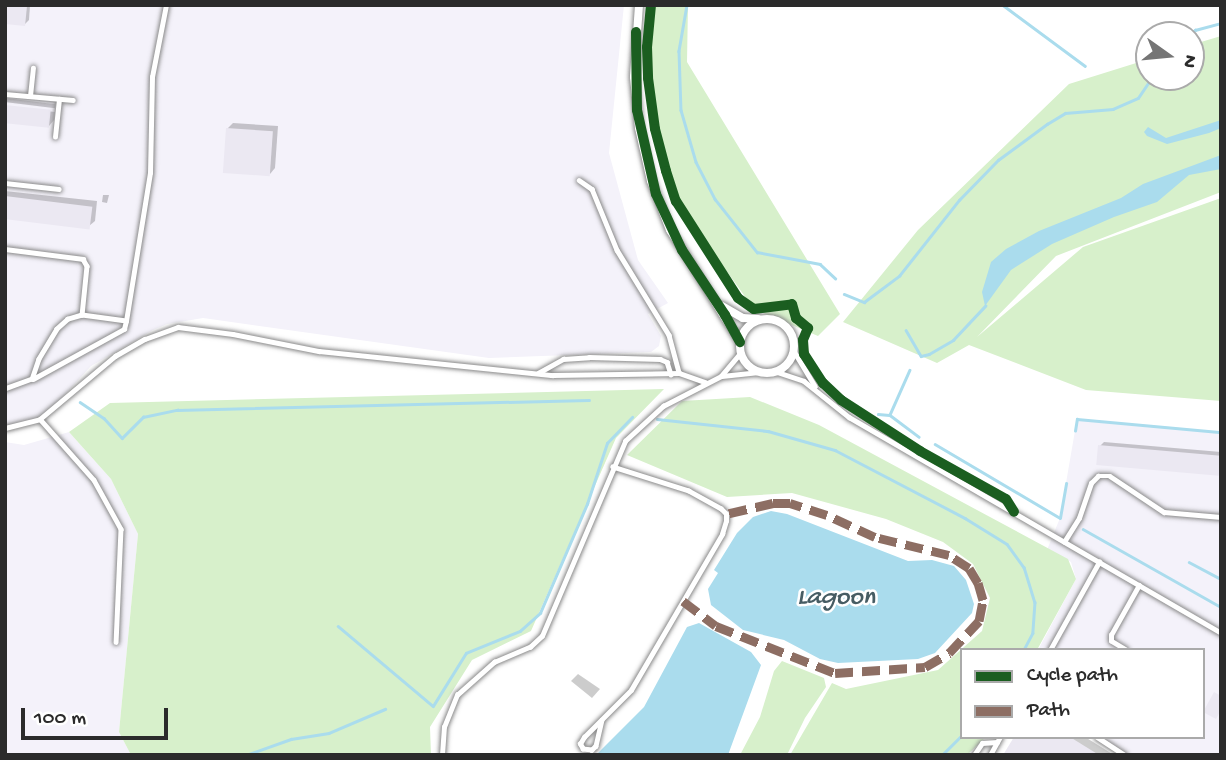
<!DOCTYPE html>
<html>
<head>
<meta charset="utf-8">
<style>
  body { margin:0 }
  #map { position:relative; width:1226px; height:760px; overflow:hidden; background:#fff; font-family:"Gochi Hand",sans-serif }
  div>[style] { position:absolute }
  .built>* { inset:0; background:#f4f2fa }
  .green>* { inset:0; background:#d7f0cb }
  .water>* { inset:0; background:#aadced }
  .shadow>* { inset:0; background:#0003; transform-origin:0 0 }
  .stream>* { height:2.5px; margin:-1.25px; padding:0 1.25px; transform-origin:1.25px; border-radius:1.25px; background:#aadced }
  .building>* { inset:0; background:#ebe8f2; transform-origin:0 0 }
  .roads { filter:drop-shadow(0 0 2px #8a8a8a) drop-shadow(0 0 2px #8a8a8a) }
  .lane>* { height:4.5px; margin:-2.25px; padding:0 2.25px; transform-origin:2.25px; border-radius:2.25px; background:#fff }
  .street>* { height:8px; margin:-4px; padding:0 4px; transform-origin:4px; border-radius:4px; background:#fff }
  .street>.ring { margin:-4px; padding:0; box-sizing:content-box; background:none; border:8px solid #fff; border-radius:50% }
  .quiet>* { height:9px; margin-top:-4.5px; transform-origin:0; background:repeating-linear-gradient(90deg,#8d6e63 0 18px,transparent 0 27px) }
  .cycleway>* { height:10px; margin:-5px; padding:0 5px; transform-origin:5px; border-radius:5px; background:#1b5e20 }
  span { translate:-50% -50%; white-space:nowrap; text-align:center; line-height:1.15; -webkit-text-stroke:5px #fff; paint-order:stroke }
  .water-label { font-size:26px; color:#465c63; font-style:italic }
  .frame { position:absolute; inset:0; border:7px solid #2b2b2b; pointer-events:none }
  .legend { position:absolute; left:960px; top:648px; width:245px; height:91px; box-sizing:border-box; background:#fff; border:2px solid #aaa; margin:0; padding:9px 12px; list-style:none; font-size:21px; color:#2b2b2b }
  .legend li { display:flex; align-items:center; gap:14px; height:35px }
  .legend b { width:35px; border:2px solid #aaa }
  .north { position:absolute; left:1135px; top:21px; width:70px; height:70px; box-sizing:border-box; background:#fff; border:2px solid #aaa; border-radius:50%; rotate:105deg; font-size:19px; font-weight:700; line-height:28px; text-align:center; color:#2b2b2b }
  .north::after { content:''; display:block; margin:auto; width:24px; height:32px; background:#757575; clip-path:polygon(50% 0,100% 100%,50% 72%,0 100%) }
  .scale { position:absolute; left:21px; top:708px; width:147px; height:32px; box-sizing:border-box; border:4px solid #2b2b2b; border-top:0; padding-left:9px; font-size:21px; line-height:24px; white-space:nowrap; color:#2b2b2b; -webkit-text-stroke:5px #fff; paint-order:stroke }
</style>
</head>
<body>
<div id="map">
  <div class="built">
    <div style="clip-path:polygon(5px 5px,624px 5px,609px 153px,638px 260px,668px 303px,648px 314px,661px 336px,659px 346px,651px 352px,489px 358px,203px 318px,167px 324px,153px 330px,91px 366px,47px 414px,24px 425px,5px 428px)"></div>
    <div style="clip-path:polygon(1077px 419px,1221px 432px,1221px 755px,1128px 755px,1095px 737px,1203px 737px,1203px 650px,1038px 650px,1076px 579px,1071px 562px,1047px 550px,1060px 518px)"></div>
    <div style="clip-path:polygon(69px 432px,111px 479px,138px 534px,119px 732px,131px 755px,5px 755px,5px 442px,24px 445px)"></div>
  </div>
  <div class="green">
    <div style="clip-path:polygon(655px 5px,688px 5px,687px 62px,840px 314px,818px 336px,754px 309px,676px 201px,648px 78px)"></div>
    <div style="clip-path:polygon(1221px 36px,1221px 192px,1056px 256px,977px 337px,1083px 247px,1221px 198px,1221px 401px,1086px 390px,969px 345px,937px 363px,843px 322px,918px 230px,1069px 84px,1149px 59px,1149px 77px,1191px 77px,1191px 45px)"></div>
    <div style="clip-path:polygon(664px 389px,616px 438px,531px 631px,472px 660px,430px 727px,431px 755px,131px 755px,119px 732px,138px 534px,111px 479px,69px 432px,110px 403px)"></div>
    <div style="clip-path:polygon(750px 397px,819px 425px,1068px 559px,1076px 579px,1037px 650px,962px 650px,962px 737px,986px 737px,967px 755px,790px 755px,832px 683px,846px 689px,938px 670px,982px 631px,990px 598px,973px 564px,943px 542px,886px 519px,792px 493px,727px 497px,627px 455px,682px 401px)"></div>
    <div style="clip-path:polygon(782px 661px,824px 678px,826px 687px,805px 718px,787px 755px,740px 755px,760px 717px,774px 671px)"></div>
  </div>
  <div class="water">
    <div style="clip-path:polygon(1221px 120px,1221px 128px,1209px 133px,1167px 144px,1147px 136px,1144px 132px,1148px 127px,1166px 138px)"></div>
    <div style="clip-path:polygon(1221px 155px,1221px 169px,1189px 175px,1157px 202px,1114px 217px,1052px 244px,1011px 270px,985px 306px,982px 292px,991px 262px,1006px 249px,1039px 231px,1121px 198px,1143px 184px)"></div>
    <div style="clip-path:polygon(771px 511px,787px 514px,908px 561px,932px 560px,954px 566px,966px 580px,974px 604px,972px 613px,935px 653px,918px 659px,838px 663px,820px 659px,784px 640px,743px 630px,711px 605px,708px 589px,718px 573px,714px 570px,737px 533px,753px 517px)"></div>
    <div style="clip-path:polygon(699px 623px,751px 652px,761px 665px,728px 755px,596px 755px,644px 707px,687px 627px)"></div>
  </div>
  <div class="shadow">
    <div style="clip-path:polygon(5px 5px,30px 5px,29px 20px,25px 24px)"></div>
    <div style="left:5px;top:98px;width:51px;height:4px;rotate:7deg"></div>
    <div style="clip-path:polygon(5px 106px,55px 112px,54px 120px,49px 126px)"></div>
    <div style="clip-path:polygon(233px 123px,278px 126px,275px 168px,270px 174px,227px 129px)"></div>
    <div style="clip-path:polygon(5px 191px,97px 201px,95px 221px,89px 226px,5px 217px)"></div>
    <div style="clip-path:polygon(103px 195px,109px 195px,107px 203px,102px 202px)"></div>
    <div style="clip-path:polygon(1104px 442px,1221px 452px,1221px 474px,1100px 446px)"></div>
    <div style="clip-path:polygon(578px 674px,600px 689px,592px 698px,571px 681px)"></div>
    <div style="clip-path:polygon(1016px 737px,1085px 737px,1114px 755px,1005px 755px)"></div>
  </div>
  <div class="stream">
    <div style="left:687px;top:5px;width:47px;rotate:99.9deg"></div>
    <div style="left:679px;top:51px;width:59px;rotate:88.1deg"></div>
    <div style="left:681px;top:110px;width:54px;rotate:73.9deg"></div>
    <div style="left:696px;top:162px;width:42px;rotate:62.8deg"></div>
    <div style="left:715px;top:199px;width:68px;rotate:51.6deg"></div>
    <div style="left:757px;top:252px;width:64px;rotate:10.8deg"></div>
    <div style="left:820px;top:264px;width:21px;rotate:43deg"></div>
    <div style="left:1003px;top:5px;width:102px;rotate:36.6deg"></div>
    <div style="left:1189px;top:35px;width:8px;rotate:-40deg"></div>
    <div style="left:1195px;top:30px;width:27px;rotate:-15deg"></div>
    <div style="left:844px;top:294px;width:22px;rotate:22deg"></div>
    <div style="left:864px;top:302px;width:44px;rotate:-36.6deg"></div>
    <div style="left:899px;top:276px;width:97px;rotate:-51.7deg"></div>
    <div style="left:959px;top:200px;width:56px;rotate:-45.7deg"></div>
    <div style="left:998px;top:160px;width:61px;rotate:-36.3deg"></div>
    <div style="left:1047px;top:124px;width:21px;rotate:-31deg"></div>
    <div style="left:1065px;top:113px;width:48px;rotate:-4.8deg"></div>
    <div style="left:1113px;top:109px;width:27px;rotate:-24deg"></div>
    <div style="left:1138px;top:98px;width:25px;rotate:-56deg"></div>
    <div style="left:906px;top:330px;width:30px;rotate:60deg"></div>
    <div style="left:921px;top:356px;width:8px;rotate:-14deg"></div>
    <div style="left:929px;top:354px;width:28px;rotate:-30deg"></div>
    <div style="left:953px;top:340px;width:47px;rotate:-46.7deg"></div>
    <div style="left:910px;top:370px;width:49px;rotate:114deg"></div>
    <div style="left:890px;top:415px;width:36px;rotate:37deg"></div>
    <div style="left:80px;top:402px;width:29px;rotate:34deg"></div>
    <div style="left:104px;top:418px;width:27px;rotate:48deg"></div>
    <div style="left:122px;top:438px;width:30px;rotate:-45deg"></div>
    <div style="left:143px;top:417px;width:35px;rotate:-12deg"></div>
    <div style="left:177px;top:410px;width:412px;rotate:-1.4deg"></div>
    <div style="left:878px;top:414px;width:11px;rotate:5deg"></div>
    <div style="left:657px;top:419px;width:112px;rotate:6.2deg"></div>
    <div style="left:768px;top:431px;width:70px;rotate:15.8deg"></div>
    <div style="left:835px;top:450px;width:147px;rotate:27.6deg"></div>
    <div style="left:965px;top:518px;width:49px;rotate:31.8deg"></div>
    <div style="left:1007px;top:544px;width:29px;rotate:54deg"></div>
    <div style="left:1024px;top:567px;width:37px;rotate:73deg"></div>
    <div style="left:1035px;top:602px;width:31px;rotate:94deg"></div>
    <div style="left:1033px;top:633px;width:19px;rotate:118deg"></div>
    <div style="left:1075px;top:431px;width:12px;rotate:-81deg"></div>
    <div style="left:1077px;top:419px;width:145px;rotate:5.2deg"></div>
    <div style="left:935px;top:444px;width:145px;rotate:30.6deg"></div>
    <div style="left:1060px;top:518px;width:35px;rotate:-80deg"></div>
    <div style="left:1083px;top:529px;width:159px;rotate:29.5deg"></div>
    <div style="left:1189px;top:562px;width:36px;rotate:28deg"></div>
    <div style="left:338px;top:626px;width:124px;rotate:40.1deg"></div>
    <div style="left:433px;top:706px;width:62px;rotate:-58.1deg"></div>
    <div style="left:466px;top:653px;width:58px;rotate:-22.2deg"></div>
    <div style="left:520px;top:631px;width:27px;rotate:-42deg"></div>
    <div style="left:540px;top:613px;width:119px;rotate:-66.7deg"></div>
    <div style="left:587px;top:504px;width:64px;rotate:-71.8deg"></div>
    <div style="left:607px;top:443px;width:36px;rotate:-46deg"></div>
    <div style="left:246px;top:755px;width:48px;rotate:-19.6deg"></div>
    <div style="left:291px;top:739px;width:38px;rotate:-9deg"></div>
    <div style="left:329px;top:733px;width:61px;rotate:-23.2deg"></div>
    <div style="left:942px;top:755px;width:28px;rotate:-45deg"></div>
  </div>
  <div class="building">
    <div style="clip-path:polygon(5px 5px,27px 6px,25px 26px,5px 24px)"></div>
    <div style="left:5px;top:105px;width:46px;height:18px;rotate:6deg"></div>
    <div style="left:226px;top:128px;width:47px;height:45px;rotate:4deg"></div>
    <div style="left:5px;top:196px;width:88px;height:23px;rotate:7deg"></div>
    <div style="left:1098px;top:445px;width:123px;height:20px;rotate:5deg"></div>
    <div style="clip-path:polygon(1214px 692px,1221px 696px,1221px 710px,1216px 719px,1203px 712px)"></div>
    <div style="clip-path:polygon(1014px 737px,1070px 737px,1099px 755px,1003px 755px)"></div>
  </div>
  <div class="roads">
    <div class="lane">
      <div style="left:5px;top:94px;width:68px;rotate:5deg"></div>
      <div style="left:30px;top:96px;width:28px;rotate:-84deg"></div>
      <div style="left:55px;top:137px;width:38px;rotate:-84deg"></div>
      <div style="left:579px;top:180px;width:16px;rotate:35deg"></div>
      <div style="left:592px;top:189px;width:66px;rotate:67.7deg"></div>
      <div style="left:617px;top:250px;width:100px;rotate:58.5deg"></div>
      <div style="left:669px;top:335px;width:39px;rotate:75deg"></div>
      <div style="left:5px;top:183px;width:54px;rotate:6.3deg"></div>
      <div style="left:5px;top:249px;width:79px;rotate:7.3deg"></div>
      <div style="left:83px;top:259px;width:8px;rotate:60deg"></div>
      <div style="left:87px;top:266px;width:49px;rotate:95.8deg"></div>
      <div style="left:82px;top:315px;width:15px;rotate:164deg"></div>
      <div style="left:68px;top:319px;width:15px;rotate:138deg"></div>
      <div style="left:57px;top:329px;width:35px;rotate:121deg"></div>
      <div style="left:39px;top:359px;width:21px;rotate:109deg"></div>
      <div style="left:32px;top:379px;width:29px;rotate:160deg"></div>
      <div style="left:126px;top:321px;width:150px;rotate:-80.8deg"></div>
      <div style="left:150px;top:173px;width:96px;rotate:-88.8deg"></div>
      <div style="left:152px;top:77px;width:73px;rotate:-79deg"></div>
      <div style="left:794px;top:351px;width:41px;rotate:59deg"></div>
      <div style="left:777px;top:372px;width:28px;rotate:18deg"></div>
      <div style="left:804px;top:381px;width:58px;rotate:38.7deg"></div>
      <div style="left:849px;top:417px;width:430px;rotate:30.1deg"></div>
      <div style="left:538px;top:373px;width:29px;rotate:-29deg"></div>
      <div style="left:563px;top:359px;width:26px;rotate:-4deg"></div>
      <div style="left:589px;top:357px;width:71px;rotate:1.6deg"></div>
      <div style="left:660px;top:359px;width:8px;rotate:23deg"></div>
      <div style="left:667px;top:362px;width:13px;rotate:72deg"></div>
      <div style="left:722px;top:376px;width:37px;rotate:-6deg"></div>
      <div style="left:33px;top:379px;width:104px;rotate:-28.8deg"></div>
      <div style="left:124px;top:329px;width:8px;rotate:-76deg"></div>
      <div style="left:126px;top:321px;width:44px;rotate:-172.2deg"></div>
      <div style="left:40px;top:419px;width:81px;rotate:48.5deg"></div>
      <div style="left:94px;top:480px;width:56px;rotate:61.1deg"></div>
      <div style="left:121px;top:529px;width:113px;rotate:92.5deg"></div>
      <div style="left:5px;top:428px;width:36px;rotate:-14deg"></div>
      <div style="left:40px;top:419px;width:98px;rotate:-40deg"></div>
      <div style="left:115px;top:356px;width:34px;rotate:-30deg"></div>
      <div style="left:145px;top:339px;width:35px;rotate:-20deg"></div>
      <div style="left:178px;top:327px;width:55px;rotate:7.3deg"></div>
      <div style="left:233px;top:334px;width:88px;rotate:11.2deg"></div>
      <div style="left:319px;top:351px;width:235px;rotate:5.9deg"></div>
      <div style="left:553px;top:375px;width:126px;rotate:-0.9deg"></div>
      <div style="left:679px;top:373px;width:28px;rotate:19deg"></div>
      <div style="left:1064px;top:542px;width:28px;rotate:-58deg"></div>
      <div style="left:1079px;top:518px;width:37px;rotate:-71deg"></div>
      <div style="left:1091px;top:483px;width:10px;rotate:-45deg"></div>
      <div style="left:1098px;top:476px;width:12px"></div>
      <div style="left:1110px;top:476px;width:65px;rotate:33.7deg"></div>
      <div style="left:1164px;top:512px;width:57px;rotate:5deg"></div>
      <div style="left:1050px;top:650px;width:101px;rotate:-60.9deg"></div>
      <div style="left:1126px;top:650px;width:17px;rotate:-149deg"></div>
      <div style="left:1111px;top:641px;width:6px;rotate:-90deg"></div>
      <div style="left:1111px;top:635px;width:57px;rotate:-60.8deg"></div>
      <div style="left:602px;top:720px;width:27px;rotate:103deg"></div>
      <div style="left:596px;top:746px;width:6px;rotate:135deg"></div>
      <div style="left:592px;top:750px;width:9px;rotate:-174deg"></div>
      <div style="left:583px;top:749px;width:6px;rotate:-121deg"></div>
      <div style="left:580px;top:744px;width:8px;rotate:-60deg"></div>
      <div style="left:584px;top:737px;width:66px;rotate:-45deg"></div>
      <div style="left:631px;top:690px;width:181px;rotate:-59.7deg"></div>
      <div style="left:722px;top:534px;width:14px;rotate:-73deg"></div>
      <div style="left:726px;top:521px;width:7px;rotate:-90deg"></div>
      <div style="left:726px;top:514px;width:7px;rotate:-135deg"></div>
      <div style="left:721px;top:509px;width:37px;rotate:-151deg"></div>
      <div style="left:689px;top:491px;width:80px;rotate:-162.5deg"></div>
      <div style="left:1097px;top:737px;width:33px;rotate:33deg"></div>
      <div style="left:442px;top:755px;width:28px;rotate:-86deg"></div>
      <div style="left:444px;top:727px;width:35px;rotate:-68deg"></div>
      <div style="left:457px;top:695px;width:50px;rotate:-41.7deg"></div>
      <div style="left:494px;top:662px;width:39px;rotate:-23deg"></div>
      <div style="left:530px;top:647px;width:16px;rotate:-43deg"></div>
      <div style="left:542px;top:636px;width:212px;rotate:-66.9deg"></div>
      <div style="left:625px;top:441px;width:52px;rotate:-42.6deg"></div>
      <div style="left:663px;top:406px;width:65px;rotate:-27.3deg"></div>
      <div style="left:721px;top:376px;width:30px;rotate:-50deg"></div>
      <div style="left:974px;top:755px;width:14px;rotate:-56deg"></div>
      <div style="left:982px;top:743px;width:15px;rotate:-4deg"></div>
      <div style="left:990px;top:755px;width:21px;rotate:-61deg"></div>
    </div>
    <div class="street">
      <div style="left:639px;top:5px;width:72px;rotate:94deg"></div>
      <div style="left:634px;top:77px;width:51px;rotate:84.4deg"></div>
      <div style="left:639px;top:128px;width:54px;rotate:77.2deg"></div>
      <div style="left:651px;top:181px;width:53px;rotate:68.8deg"></div>
      <div style="left:670px;top:230px;width:132px;rotate:58deg"></div>
      <div style="left:722px;top:306px;width:24px;rotate:30deg"></div>
      <div style="left:743px;top:318px;width:15px;rotate:4deg"></div>
      <div class="ring" style="left:740px;top:319px;width:46px;height:46px"></div>
    </div>
  </div>
  <div class="quiet">
    <div style="left:683px;top:601px;width:41px;rotate:37.1deg"></div>
    <div style="left:716px;top:626px;width:128px;rotate:21.6deg"></div>
    <div style="left:835px;top:673px;width:90px;rotate:-3.8deg"></div>
    <div style="left:925px;top:667px;width:28px;rotate:-30deg"></div>
    <div style="left:949px;top:653px;width:44px;rotate:-46.8deg"></div>
    <div style="left:979px;top:621px;width:21px;rotate:-79deg"></div>
    <div style="left:983px;top:600px;width:18px;rotate:-106deg"></div>
    <div style="left:978px;top:583px;width:17px;rotate:-121deg"></div>
    <div style="left:969px;top:568px;width:24px;rotate:-147deg"></div>
    <div style="left:949px;top:555px;width:76px;rotate:-166.3deg"></div>
    <div style="left:875px;top:537px;width:53px;rotate:-155.4deg"></div>
    <div style="left:827px;top:515px;width:39px;rotate:-162deg"></div>
    <div style="left:790px;top:503px;width:17px;rotate:180deg"></div>
    <div style="left:773px;top:503px;width:48px;rotate:166.8deg"></div>
  </div>
  <div class="cycleway">
    <div style="left:651px;top:5px;width:42px;rotate:95.4deg"></div>
    <div style="left:647px;top:47px;width:31px;rotate:88deg"></div>
    <div style="left:648px;top:78px;width:51px;rotate:82.2deg"></div>
    <div style="left:655px;top:129px;width:43px;rotate:75.3deg"></div>
    <div style="left:666px;top:171px;width:32px;rotate:72deg"></div>
    <div style="left:676px;top:201px;width:115px;rotate:57.4deg"></div>
    <div style="left:738px;top:298px;width:19px;rotate:35deg"></div>
    <div style="left:754px;top:309px;width:38px;rotate:-7deg"></div>
    <div style="left:792px;top:304px;width:15px;rotate:74deg"></div>
    <div style="left:796px;top:318px;width:16px;rotate:40deg"></div>
    <div style="left:808px;top:328px;width:13px;rotate:113deg"></div>
    <div style="left:803px;top:340px;width:14px;rotate:86deg"></div>
    <div style="left:804px;top:354px;width:35px;rotate:57deg"></div>
    <div style="left:823px;top:383px;width:25px;rotate:43deg"></div>
    <div style="left:841px;top:400px;width:94px;rotate:32.8deg"></div>
    <div style="left:920px;top:451px;width:98px;rotate:29.2deg"></div>
    <div style="left:1006px;top:499px;width:15px;rotate:58deg"></div>
    <div style="left:636px;top:32px;width:78px;rotate:89.3deg"></div>
    <div style="left:637px;top:110px;width:86px;rotate:77.3deg"></div>
    <div style="left:656px;top:194px;width:62px;rotate:65.1deg"></div>
    <div style="left:682px;top:250px;width:78px;rotate:56.5deg"></div>
    <div style="left:725px;top:315px;width:31px;rotate:61deg"></div>
  </div>
  <div class="water-label">
    <span style="left:836px;top:599px">Lagoon</span>
  </div>
  <div class="frame"></div>
  <ul class="legend">
  <li><b style="height:9px;background:#1b5e20"></b>Cycle path</li>
  <li><b style="height:9px;background:#8d6e63"></b>Path</li>
  </ul>
  <div class="north">N</div>
  <div class="scale">100 m</div>
</div>
</body>
</html>
